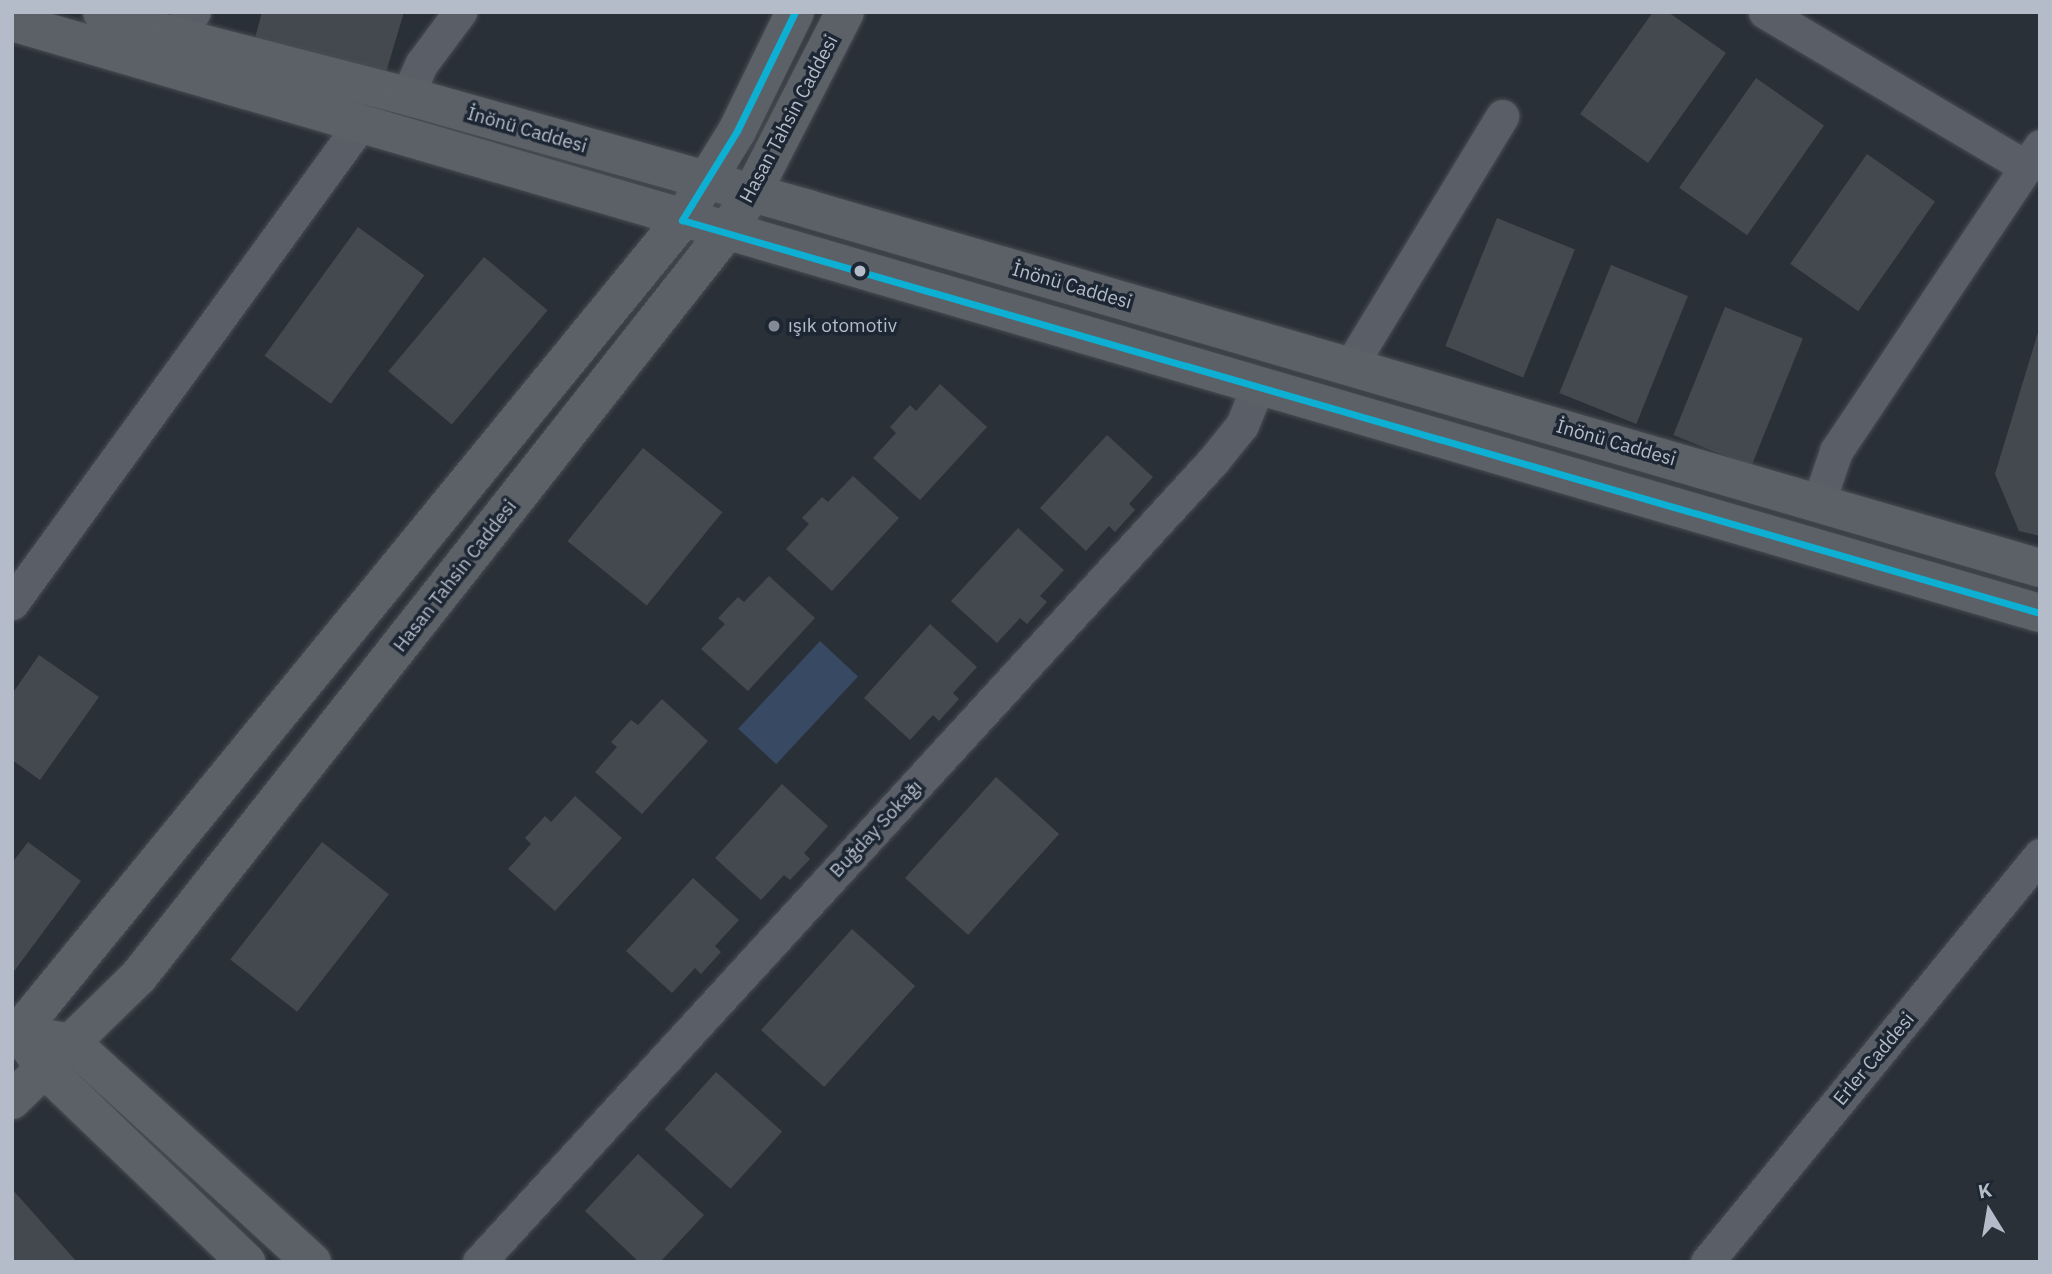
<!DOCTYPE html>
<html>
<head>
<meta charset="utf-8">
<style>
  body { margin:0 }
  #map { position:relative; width:2052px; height:1274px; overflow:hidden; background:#2a3038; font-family:"IBM Plex Sans",sans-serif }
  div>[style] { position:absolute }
  .water>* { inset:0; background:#384963; transform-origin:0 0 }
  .building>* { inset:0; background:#444950; transform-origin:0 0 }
  .roads { filter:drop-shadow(0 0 2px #484c53) drop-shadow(0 0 2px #484c53) }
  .minor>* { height:33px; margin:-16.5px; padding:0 16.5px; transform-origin:16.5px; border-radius:16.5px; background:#5a5e66 }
  .major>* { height:38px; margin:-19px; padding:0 19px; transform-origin:19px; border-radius:19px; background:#5c6168 }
  .bus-1>* { height:7px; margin:-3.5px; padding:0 3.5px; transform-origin:3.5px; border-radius:3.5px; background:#0dafd3 }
  .dots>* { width:19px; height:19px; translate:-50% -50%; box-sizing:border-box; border:4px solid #1d2633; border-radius:50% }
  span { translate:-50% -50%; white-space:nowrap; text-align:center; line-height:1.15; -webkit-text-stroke:7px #1d2633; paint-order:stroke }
  .street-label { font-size:19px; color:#b4bcc9 }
  .poi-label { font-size:19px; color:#b4bcc9 }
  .left { translate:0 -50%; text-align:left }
  .frame { position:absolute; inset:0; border:14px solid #b4bcc9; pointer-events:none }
  .north { position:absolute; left:1954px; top:1176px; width:70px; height:70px; -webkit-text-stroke:5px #1d2633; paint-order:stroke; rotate:349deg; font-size:19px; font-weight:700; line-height:28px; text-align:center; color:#b4bcc9 }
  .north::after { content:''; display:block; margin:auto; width:24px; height:32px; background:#b4bcc9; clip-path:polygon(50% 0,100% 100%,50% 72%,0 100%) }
</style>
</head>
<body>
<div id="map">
  <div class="water">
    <div style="left:820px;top:641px;width:52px;height:120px;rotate:43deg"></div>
  </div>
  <div class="building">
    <div style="clip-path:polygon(262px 12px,404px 12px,384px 79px,254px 42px)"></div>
    <div style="clip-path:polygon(1653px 12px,1668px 12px,1726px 53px,1648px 163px,1580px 114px)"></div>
    <div style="left:1756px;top:78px;width:83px;height:134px;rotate:35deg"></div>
    <div style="left:1867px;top:154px;width:83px;height:134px;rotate:35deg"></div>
    <div style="left:1497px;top:218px;width:84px;height:138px;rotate:22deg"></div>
    <div style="left:358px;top:227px;width:82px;height:159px;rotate:36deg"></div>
    <div style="left:484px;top:257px;width:83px;height:149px;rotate:40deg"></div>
    <div style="left:1611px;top:265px;width:83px;height:138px;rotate:22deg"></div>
    <div style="left:1725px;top:307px;width:84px;height:138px;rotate:22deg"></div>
    <div style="clip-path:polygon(2039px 329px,2040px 329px,2040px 536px,2019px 531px,1995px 474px)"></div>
    <div style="clip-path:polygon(940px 384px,987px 427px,920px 500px,873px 458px,896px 433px,890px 427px,910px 405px,916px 411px)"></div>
    <div style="clip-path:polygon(1107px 435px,1153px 477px,1129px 504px,1135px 510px,1115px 532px,1109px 526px,1086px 551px,1040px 508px)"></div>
    <div style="left:643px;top:448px;width:102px;height:120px;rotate:39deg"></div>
    <div style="clip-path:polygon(853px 476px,899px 518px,832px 591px,786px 549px,809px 524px,802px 518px,822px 497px,828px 502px)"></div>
    <div style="clip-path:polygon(1018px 528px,1064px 570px,1040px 596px,1047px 602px,1027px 624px,1020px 618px,997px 643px,951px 601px)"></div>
    <div style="clip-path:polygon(769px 576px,815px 618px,748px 691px,701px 649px,725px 624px,718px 618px,738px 597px,744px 602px)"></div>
    <div style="clip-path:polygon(930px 624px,977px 667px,953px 693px,959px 699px,939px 721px,933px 715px,910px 740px,864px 698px)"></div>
    <div style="clip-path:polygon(39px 655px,99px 697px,40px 780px,12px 760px,12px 694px)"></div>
    <div style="clip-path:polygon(662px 699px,708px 741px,642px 814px,595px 772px,617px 747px,611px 742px,631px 720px,638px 725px)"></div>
    <div style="left:996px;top:777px;width:85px;height:136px;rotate:42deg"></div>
    <div style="clip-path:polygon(782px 784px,828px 826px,804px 853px,810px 859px,790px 880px,784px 875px,761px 900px,715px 858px)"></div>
    <div style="clip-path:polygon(575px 796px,622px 838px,555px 911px,508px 869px,531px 844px,525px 838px,545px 816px,551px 822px)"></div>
    <div style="clip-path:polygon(28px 842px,81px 881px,12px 974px,12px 863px)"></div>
    <div style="left:322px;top:842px;width:85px;height:149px;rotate:38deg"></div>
    <div style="clip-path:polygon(693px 878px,739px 920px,715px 946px,721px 952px,701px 974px,695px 968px,672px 993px,626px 951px)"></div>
    <div style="left:852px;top:929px;width:85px;height:136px;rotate:42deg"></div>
    <div style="left:716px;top:1072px;width:89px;height:77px;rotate:42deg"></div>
    <div style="clip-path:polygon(638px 1154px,704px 1215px,660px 1262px,639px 1262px,585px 1211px)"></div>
    <div style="clip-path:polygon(12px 1189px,77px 1262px,12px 1262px)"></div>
  </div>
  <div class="roads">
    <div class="minor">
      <div style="left:1765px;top:12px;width:304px;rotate:30.7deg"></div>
      <div style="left:173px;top:36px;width:32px;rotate:-49deg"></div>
      <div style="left:407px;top:96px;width:36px;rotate:-66deg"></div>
      <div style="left:422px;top:63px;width:64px;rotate:-53.3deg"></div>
      <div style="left:1349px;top:368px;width:295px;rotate:-58.7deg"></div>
      <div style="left:1819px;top:501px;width:53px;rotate:-71.2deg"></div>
      <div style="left:1836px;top:451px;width:367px;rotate:-56.2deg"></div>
      <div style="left:12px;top:603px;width:590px;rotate:-53.97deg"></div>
      <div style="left:479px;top:1262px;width:1086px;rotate:-47.5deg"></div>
      <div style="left:1213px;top:461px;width:46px;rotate:-51.1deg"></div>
      <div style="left:1242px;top:425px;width:42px;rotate:-67.7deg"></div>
      <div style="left:1707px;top:1262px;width:526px;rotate:-50.71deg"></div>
    </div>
    <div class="major">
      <div style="left:102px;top:12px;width:75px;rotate:18.7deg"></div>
      <div style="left:173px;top:36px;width:242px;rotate:14.4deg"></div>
      <div style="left:407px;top:96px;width:417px;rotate:15.7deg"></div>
      <div style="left:808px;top:209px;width:1283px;rotate:16.25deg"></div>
      <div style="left:12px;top:22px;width:2112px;rotate:16.25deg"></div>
      <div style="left:49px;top:1039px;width:23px;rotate:10deg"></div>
      <div style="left:72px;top:1043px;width:325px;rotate:42.4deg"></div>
      <div style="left:12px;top:1040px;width:1059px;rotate:-50.75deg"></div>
      <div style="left:682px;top:220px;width:105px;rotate:-58.3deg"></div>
      <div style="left:737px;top:131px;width:132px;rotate:-64deg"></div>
      <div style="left:31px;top:1049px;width:24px;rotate:55deg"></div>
      <div style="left:45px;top:1069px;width:279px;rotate:43.8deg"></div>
      <div style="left:12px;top:1100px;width:177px;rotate:-44.3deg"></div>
      <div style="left:139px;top:976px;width:948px;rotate:-51.73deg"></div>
      <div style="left:726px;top:232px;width:47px;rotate:-56.3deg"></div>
      <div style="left:752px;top:193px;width:203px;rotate:-62.8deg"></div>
    </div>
  </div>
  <div class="bus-1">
    <div style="left:795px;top:12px;width:132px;rotate:116deg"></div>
    <div style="left:737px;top:131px;width:105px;rotate:121.7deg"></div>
    <div style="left:682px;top:220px;width:1414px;rotate:16.14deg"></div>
  </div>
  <div class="dots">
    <div style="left:860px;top:271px;background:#b4bcc9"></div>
    <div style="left:774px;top:326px;background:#848b96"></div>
  </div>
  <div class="street-label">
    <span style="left:789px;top:119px;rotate:-62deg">Hasan Tahsin Caddesi</span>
    <span style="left:527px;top:130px;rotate:16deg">İnönü Caddesi</span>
    <span style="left:1072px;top:286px;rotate:16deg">İnönü Caddesi</span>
    <span style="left:1616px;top:443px;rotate:16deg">İnönü Caddesi</span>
    <span style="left:455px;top:576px;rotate:-52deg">Hasan Tahsin Caddesi</span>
    <span style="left:876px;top:829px;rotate:-47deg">Buğday Sokağı</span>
    <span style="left:1874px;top:1059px;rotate:-50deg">Erler Caddesi</span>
  </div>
  <div class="poi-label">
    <span class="left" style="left:788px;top:326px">ışık otomotiv</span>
  </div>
  <div class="frame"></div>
  <div class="north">K</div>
</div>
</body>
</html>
